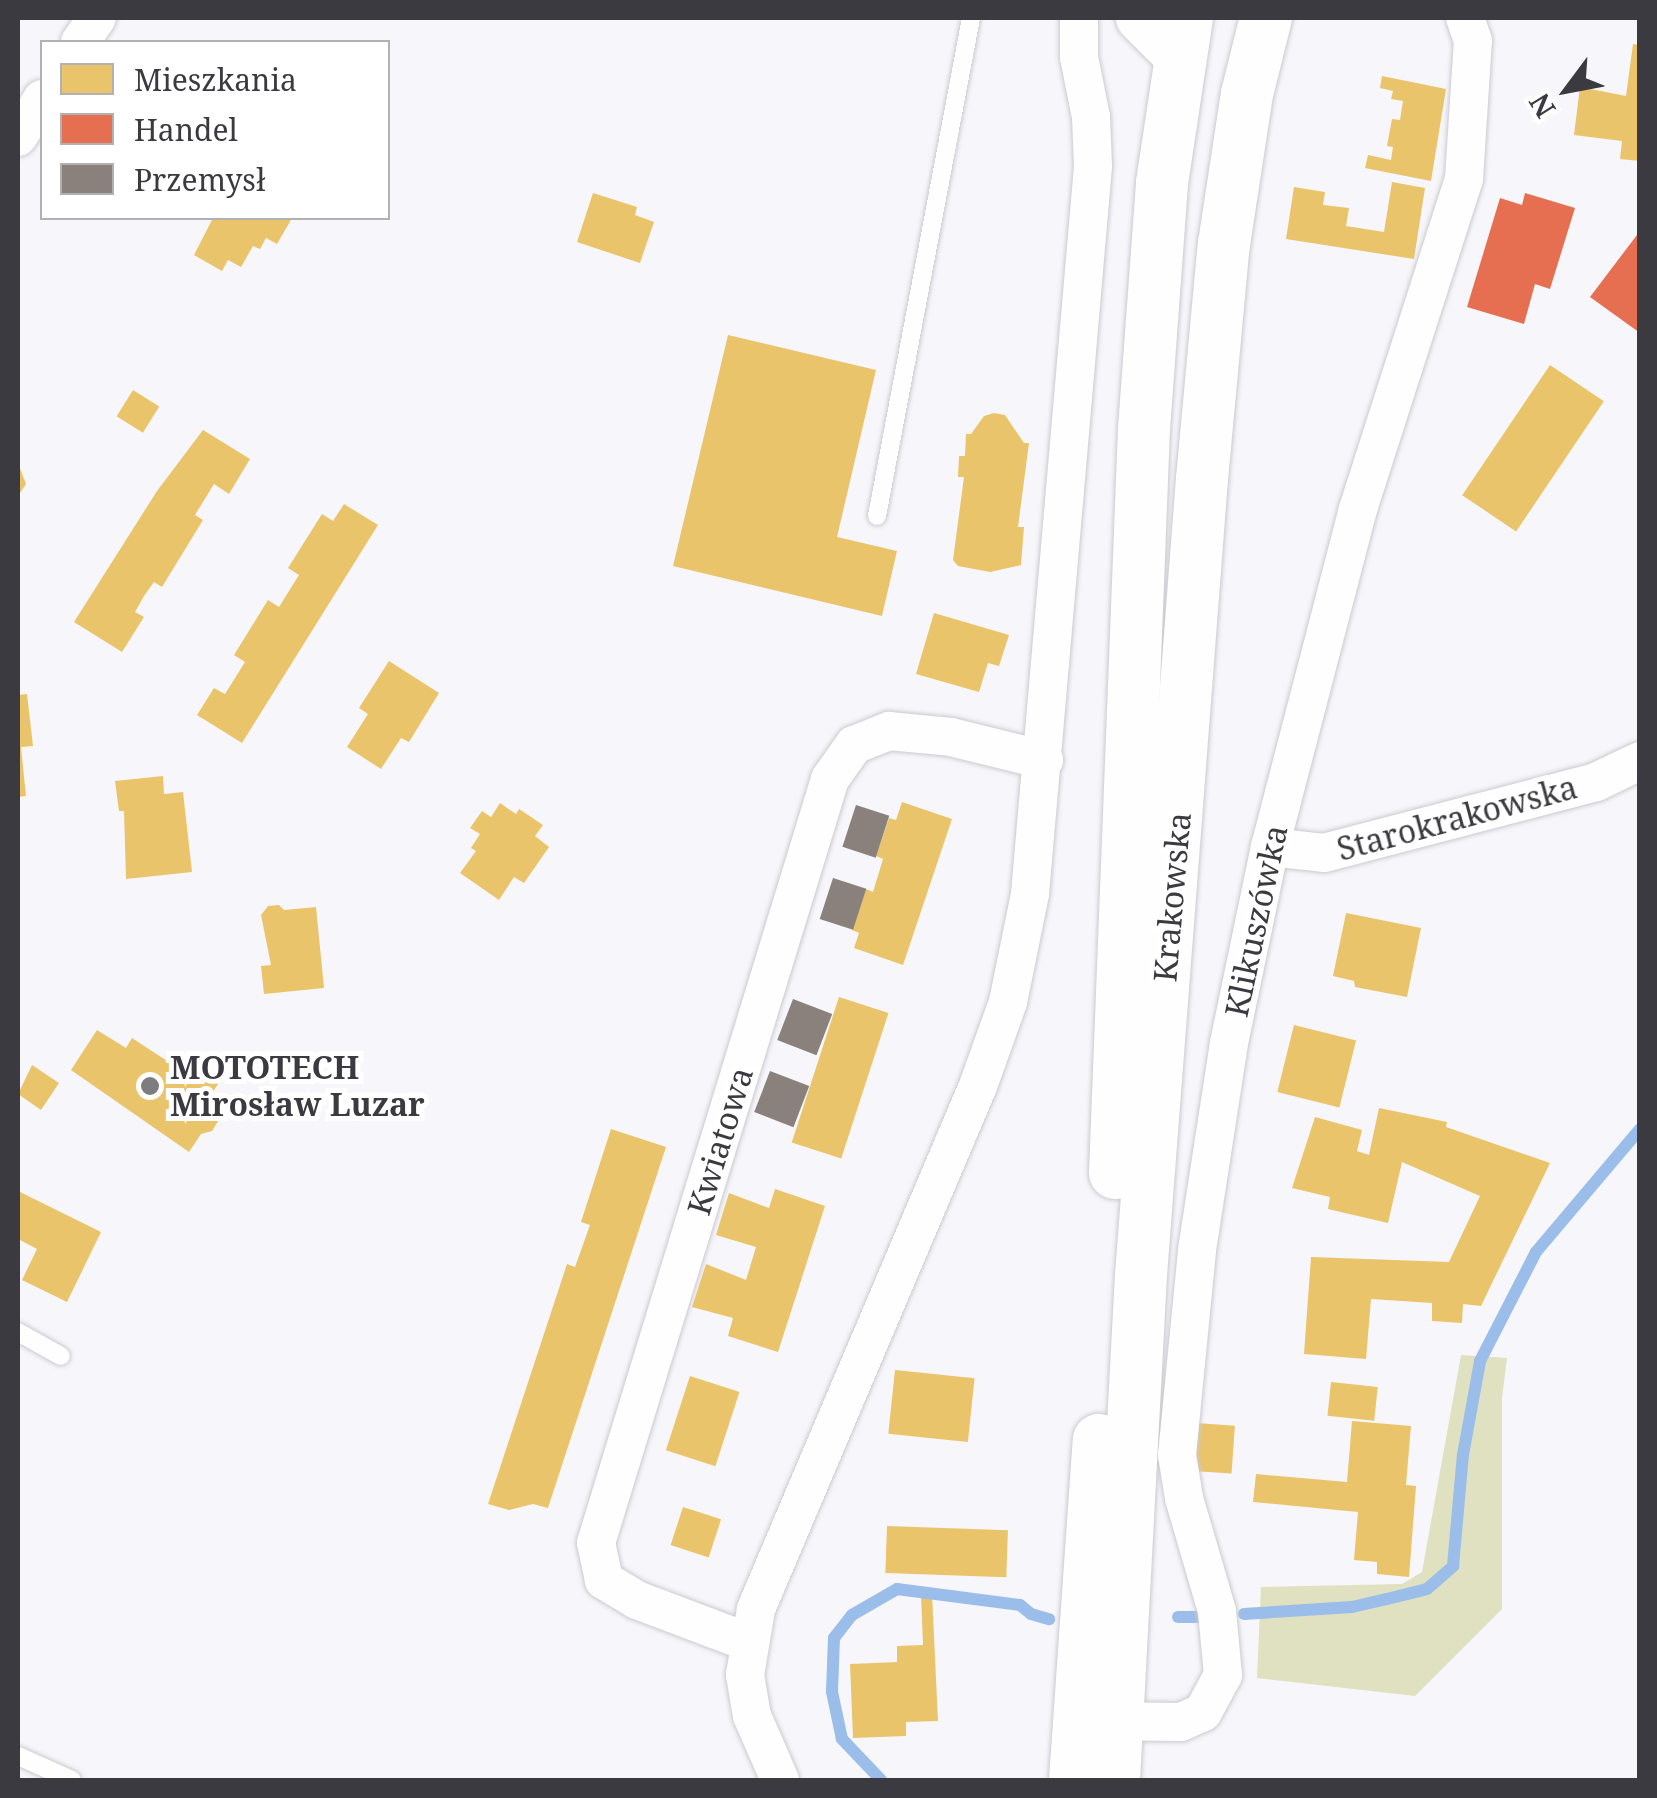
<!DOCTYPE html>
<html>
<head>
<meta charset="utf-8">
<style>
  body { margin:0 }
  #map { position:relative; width:1657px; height:1798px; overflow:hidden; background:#f7f6fb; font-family:"Noto Serif",serif }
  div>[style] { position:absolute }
  .green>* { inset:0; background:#dfe1c0 }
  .homes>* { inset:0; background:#e9c46a; transform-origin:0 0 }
  .shops>* { inset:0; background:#e76f51 }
  .industry>* { inset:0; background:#8a817c; transform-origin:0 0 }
  .stream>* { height:12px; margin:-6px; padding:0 6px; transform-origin:6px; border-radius:6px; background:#9abdea }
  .roads { filter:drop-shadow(0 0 2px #cbcacf) drop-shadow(0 0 2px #cbcacf) }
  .service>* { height:18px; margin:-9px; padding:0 9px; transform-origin:9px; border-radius:9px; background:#fefefe }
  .minor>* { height:38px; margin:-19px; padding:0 19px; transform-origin:19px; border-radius:19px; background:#fefefe }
  .tertiary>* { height:45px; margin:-22.5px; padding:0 22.5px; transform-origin:22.5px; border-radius:22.5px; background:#fefefe }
  .secondary>* { height:52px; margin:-26px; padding:0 26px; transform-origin:26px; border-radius:26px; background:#fefefe }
  .dots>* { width:28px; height:28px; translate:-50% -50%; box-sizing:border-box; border:5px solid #fff; border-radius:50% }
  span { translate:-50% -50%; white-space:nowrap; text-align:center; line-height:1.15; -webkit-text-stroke:10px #fff; paint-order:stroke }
  .street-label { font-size:32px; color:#3b3a40 }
  .poi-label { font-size:32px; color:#3b3a40; font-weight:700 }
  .left { translate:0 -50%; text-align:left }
  .frame { position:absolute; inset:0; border:20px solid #3b3a40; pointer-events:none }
  .legend { position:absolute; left:40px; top:40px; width:350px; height:180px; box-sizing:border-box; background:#fff; border:2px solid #b1b0b3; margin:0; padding:12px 18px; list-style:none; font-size:30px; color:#3b3a40 }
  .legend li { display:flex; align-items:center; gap:20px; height:50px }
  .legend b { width:50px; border:2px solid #b1b0b3 }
  .north { position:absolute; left:1517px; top:40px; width:100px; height:100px; -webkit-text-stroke:8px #fff; paint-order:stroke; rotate:238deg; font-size:28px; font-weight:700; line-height:40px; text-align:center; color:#3b3a40 }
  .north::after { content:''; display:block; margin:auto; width:35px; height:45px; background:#3b3a40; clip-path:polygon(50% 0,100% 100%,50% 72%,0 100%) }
</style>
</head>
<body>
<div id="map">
  <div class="green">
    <div style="clip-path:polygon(1461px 1355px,1507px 1358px,1502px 1398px,1502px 1609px,1415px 1696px,1257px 1678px,1261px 1587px,1402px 1584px,1422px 1572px)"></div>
  </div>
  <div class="homes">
    <div style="clip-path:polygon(1633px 44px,1640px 45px,1640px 161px,1620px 159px,1622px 141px,1574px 135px,1580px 87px,1626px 96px)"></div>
    <div style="clip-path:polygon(1382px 76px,1446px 89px,1431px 181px,1365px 168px,1368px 155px,1391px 160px,1393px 147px,1387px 146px,1392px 119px,1400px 120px,1403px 101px,1391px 99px,1393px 91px,1380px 88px)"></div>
    <div style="clip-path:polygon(1392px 182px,1425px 188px,1414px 259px,1286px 239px,1294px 187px,1325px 192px,1323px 205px,1349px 208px,1346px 226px,1384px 232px)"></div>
    <div style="clip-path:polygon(593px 193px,637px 207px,635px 215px,654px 222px,640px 263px,577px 242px)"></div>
    <div style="clip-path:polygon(213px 218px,292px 218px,277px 244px,266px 238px,260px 249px,253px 246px,241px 267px,228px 260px,222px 271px,194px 255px)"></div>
    <div style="clip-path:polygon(728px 335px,876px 370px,837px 537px,897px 551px,882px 616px,673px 566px)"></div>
    <div style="left:1550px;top:365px;width:65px;height:157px;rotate:34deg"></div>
    <div style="left:133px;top:390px;width:31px;height:31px;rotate:32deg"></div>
    <div style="clip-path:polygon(994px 413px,1005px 415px,1024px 443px,1029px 443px,1018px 527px,1024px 527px,1021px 565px,990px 572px,958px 566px,953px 560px,964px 477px,958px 477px,959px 456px,965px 456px,966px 434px,971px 434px,984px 416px)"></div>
    <div style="clip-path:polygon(203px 430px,250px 459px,229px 494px,214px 484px,195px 515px,203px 520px,162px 587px,154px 582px,144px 596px,135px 612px,144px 617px,122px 652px,74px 622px,157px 491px)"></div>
    <div style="clip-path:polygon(18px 463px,26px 484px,18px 496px)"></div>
    <div style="clip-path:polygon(344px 504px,378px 525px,242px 743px,197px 715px,214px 688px,225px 694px,245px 662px,234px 655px,268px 600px,279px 607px,299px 575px,288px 568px,322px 514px,333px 521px)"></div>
    <div style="clip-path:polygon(934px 613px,1009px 635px,999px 666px,988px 663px,979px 692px,916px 674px)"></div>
    <div style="clip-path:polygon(389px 661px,439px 693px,409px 742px,401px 738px,381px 769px,347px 747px,368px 714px,359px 708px)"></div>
    <div style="clip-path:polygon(27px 694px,33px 746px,21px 747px,26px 796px,18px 797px,18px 695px)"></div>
    <div style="clip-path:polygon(163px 776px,164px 794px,183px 792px,192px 872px,126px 879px,124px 811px,119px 811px,115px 781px)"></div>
    <div style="clip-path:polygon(902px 802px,952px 819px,903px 965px,854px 948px,859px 933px,852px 930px,866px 889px,873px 892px,883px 859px,876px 856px,889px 818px,896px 820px)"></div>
    <div style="clip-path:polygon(500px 803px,516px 814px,519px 809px,543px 825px,535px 836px,549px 847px,524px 883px,514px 877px,499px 900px,460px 873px,476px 851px,471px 848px,480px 834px,470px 828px,482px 811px,491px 817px)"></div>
    <div style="clip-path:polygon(279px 905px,284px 910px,316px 907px,324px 988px,264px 994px,261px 966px,271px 965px,261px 915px,268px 906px)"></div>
    <div style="clip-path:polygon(1346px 913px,1421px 928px,1407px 997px,1355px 987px,1354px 981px,1333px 976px)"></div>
    <div style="left:839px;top:997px;width:52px;height:153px;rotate:18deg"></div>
    <div style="left:1294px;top:1025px;width:64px;height:69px;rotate:14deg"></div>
    <div style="clip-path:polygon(97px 1030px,126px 1048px,132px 1038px,187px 1074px,192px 1066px,218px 1084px,207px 1101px,218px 1108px,220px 1118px,212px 1131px,201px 1134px,189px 1152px,71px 1070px)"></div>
    <div style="clip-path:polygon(32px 1065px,59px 1083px,41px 1110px,18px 1094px)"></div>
    <div style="clip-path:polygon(1379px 1108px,1447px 1122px,1446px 1127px,1550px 1163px,1481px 1306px,1463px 1304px,1462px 1323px,1432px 1321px,1432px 1303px,1371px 1299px,1366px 1359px,1304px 1354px,1311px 1257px,1449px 1262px,1480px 1196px,1402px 1162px,1388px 1223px,1328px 1209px,1330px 1197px,1292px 1188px,1315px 1117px,1362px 1130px,1357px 1151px,1369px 1155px)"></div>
    <div style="clip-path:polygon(611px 1129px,666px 1147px,548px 1508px,533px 1504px,509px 1510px,488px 1504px,567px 1264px,575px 1267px,590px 1225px,581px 1222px)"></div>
    <div style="clip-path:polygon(775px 1189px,825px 1206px,778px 1352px,728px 1336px,733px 1318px,692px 1307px,706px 1264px,746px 1280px,756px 1247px,716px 1235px,729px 1193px,769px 1208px)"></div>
    <div style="clip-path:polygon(18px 1191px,101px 1232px,67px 1302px,22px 1280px,37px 1249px,18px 1239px)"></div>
    <div style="left:895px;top:1370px;width:80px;height:64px;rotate:6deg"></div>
    <div style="left:690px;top:1376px;width:52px;height:78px;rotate:18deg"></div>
    <div style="left:1331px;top:1382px;width:47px;height:34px;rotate:6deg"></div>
    <div style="clip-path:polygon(1352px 1421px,1411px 1426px,1406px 1485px,1416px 1486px,1409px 1577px,1377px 1574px,1377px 1562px,1354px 1560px,1358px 1512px,1253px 1502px,1256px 1474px,1347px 1482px)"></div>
    <div style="left:1196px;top:1423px;width:39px;height:48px;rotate:4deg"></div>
    <div style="left:683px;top:1507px;width:40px;height:40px;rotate:18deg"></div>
    <div style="left:887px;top:1526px;width:121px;height:47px;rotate:2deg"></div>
    <div style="clip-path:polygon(921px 1594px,932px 1594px,938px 1721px,906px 1722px,906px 1736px,853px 1738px,850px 1664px,897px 1662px,897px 1646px,923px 1645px)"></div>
  </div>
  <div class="shops">
    <div style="clip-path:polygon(1525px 193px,1575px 208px,1550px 289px,1535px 284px,1524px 324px,1467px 307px,1500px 198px,1522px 205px)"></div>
    <div style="clip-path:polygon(1640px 231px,1640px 333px,1590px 297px)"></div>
  </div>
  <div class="industry">
    <div style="left:856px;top:805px;width:35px;height:44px;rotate:18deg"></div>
    <div style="left:833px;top:878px;width:35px;height:43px;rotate:18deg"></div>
    <div style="left:793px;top:999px;width:42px;height:44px;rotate:21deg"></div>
    <div style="left:770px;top:1071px;width:42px;height:44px;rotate:21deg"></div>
  </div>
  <div class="stream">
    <div style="left:1244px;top:1614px;width:108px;rotate:-3.7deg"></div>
    <div style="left:1352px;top:1607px;width:36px;rotate:-13deg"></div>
    <div style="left:1387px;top:1599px;width:41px;rotate:-14deg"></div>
    <div style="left:1427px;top:1589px;width:35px;rotate:-41deg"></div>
    <div style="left:1453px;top:1566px;width:111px;rotate:-84.9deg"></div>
    <div style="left:1463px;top:1455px;width:96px;rotate:-79.7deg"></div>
    <div style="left:1480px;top:1361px;width:123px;rotate:-62.8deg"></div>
    <div style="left:1536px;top:1252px;width:161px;rotate:-49.8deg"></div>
    <div style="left:1178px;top:1617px;width:22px"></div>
    <div style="left:881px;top:1780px;width:57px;rotate:-133.6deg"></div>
    <div style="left:842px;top:1739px;width:48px;rotate:-102deg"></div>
    <div style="left:832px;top:1692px;width:54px;rotate:-87.9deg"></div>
    <div style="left:834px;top:1638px;width:29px;rotate:-52deg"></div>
    <div style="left:852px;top:1615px;width:52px;rotate:-30deg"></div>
    <div style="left:897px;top:1589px;width:124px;rotate:7.4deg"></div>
    <div style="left:1020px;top:1605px;width:14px;rotate:39deg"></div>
    <div style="left:1031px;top:1614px;width:19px;rotate:16deg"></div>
  </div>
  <div class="roads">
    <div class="service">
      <div style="left:877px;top:516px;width:507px;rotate:-79.31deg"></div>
      <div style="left:18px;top:1332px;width:49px;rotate:29.2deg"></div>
      <div style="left:18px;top:1756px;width:59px;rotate:24deg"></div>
    </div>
    <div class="minor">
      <div style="left:80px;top:42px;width:29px;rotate:-55deg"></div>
      <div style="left:18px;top:137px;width:45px;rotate:-57.7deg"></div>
      <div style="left:1270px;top:847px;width:54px;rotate:6.3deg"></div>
      <div style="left:1324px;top:853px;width:281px;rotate:-14.6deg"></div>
      <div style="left:1596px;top:782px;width:49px;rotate:-25.5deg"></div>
      <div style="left:748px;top:1642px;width:119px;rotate:-159.3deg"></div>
      <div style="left:637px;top:1600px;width:39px;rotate:-149deg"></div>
      <div style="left:604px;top:1580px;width:38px;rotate:-102deg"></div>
      <div style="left:596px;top:1543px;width:799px;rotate:-72.97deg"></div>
      <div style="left:830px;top:779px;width:42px;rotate:-54.8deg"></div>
      <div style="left:854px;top:745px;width:38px;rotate:-22deg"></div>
      <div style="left:889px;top:731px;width:62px;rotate:5.5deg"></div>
      <div style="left:951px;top:737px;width:96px;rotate:13.9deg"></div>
      <div style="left:1091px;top:1721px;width:90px;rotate:0.6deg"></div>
      <div style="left:1181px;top:1722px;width:24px;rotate:-24deg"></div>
      <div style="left:1203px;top:1712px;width:42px;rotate:-61.6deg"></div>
      <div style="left:1223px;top:1675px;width:64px;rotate:-95.4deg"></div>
      <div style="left:1217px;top:1611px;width:118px;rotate:-106.3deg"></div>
      <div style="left:1184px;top:1498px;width:44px;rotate:-99.2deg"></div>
      <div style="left:1177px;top:1455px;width:206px;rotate:-84.4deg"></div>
      <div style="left:1197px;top:1250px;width:209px;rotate:-81.2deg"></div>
      <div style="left:1229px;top:1043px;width:200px;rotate:-78.2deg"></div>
      <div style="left:1270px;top:847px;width:349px;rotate:-75.4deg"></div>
      <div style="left:1358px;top:509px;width:347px;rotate:-72.2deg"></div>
      <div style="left:1464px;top:179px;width:138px;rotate:-86.3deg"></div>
      <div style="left:1473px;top:41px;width:24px;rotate:-109deg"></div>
      <div style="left:780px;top:1780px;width:70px;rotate:-113.6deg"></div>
      <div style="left:752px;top:1716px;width:42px;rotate:-99.7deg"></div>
      <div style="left:745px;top:1675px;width:67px;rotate:-80.5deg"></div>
      <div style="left:756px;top:1609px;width:568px;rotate:-67deg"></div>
      <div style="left:978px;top:1086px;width:89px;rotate:-70.3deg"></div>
      <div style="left:1008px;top:1002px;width:110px;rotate:-78.5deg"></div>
      <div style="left:1030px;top:894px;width:731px;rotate:-85.05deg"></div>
      <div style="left:1093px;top:166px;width:49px;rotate:-92.3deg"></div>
      <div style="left:1091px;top:117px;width:61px;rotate:-101.3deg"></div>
      <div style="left:1079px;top:57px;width:39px;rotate:-90deg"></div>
    </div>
    <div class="tertiary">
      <div style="left:1138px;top:18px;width:58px;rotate:45deg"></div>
    </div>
    <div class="secondary">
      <div style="left:1115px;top:1173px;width:745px;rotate:-87.77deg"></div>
      <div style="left:1144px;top:429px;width:247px;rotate:-85.8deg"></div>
      <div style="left:1162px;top:183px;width:167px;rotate:-81.4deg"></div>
      <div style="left:1075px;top:1780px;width:341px;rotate:-86deg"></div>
      <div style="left:1114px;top:1780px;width:506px;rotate:-86.94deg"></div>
      <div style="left:1141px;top:1275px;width:798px;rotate:-85.62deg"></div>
      <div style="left:1202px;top:479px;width:236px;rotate:-84.7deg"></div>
      <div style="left:1224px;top:244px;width:152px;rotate:-81.3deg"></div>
      <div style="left:1247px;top:94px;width:78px;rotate:-76deg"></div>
    </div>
  </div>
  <div class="dots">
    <div style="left:150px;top:1086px;background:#7d7c81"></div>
  </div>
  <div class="street-label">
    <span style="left:1457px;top:818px;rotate:-15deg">Starokrakowska</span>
    <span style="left:1172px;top:897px;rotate:-85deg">Krakowska</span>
    <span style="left:1256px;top:921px;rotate:-78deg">Klikuszówka</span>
    <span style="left:720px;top:1141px;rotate:-73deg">Kwiatowa</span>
  </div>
  <div class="poi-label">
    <span class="left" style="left:170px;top:1086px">MOTOTECH<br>Mirosław Luzar</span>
  </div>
  <div class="frame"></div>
  <ul class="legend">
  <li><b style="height:28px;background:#e9c46a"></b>Mieszkania</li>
  <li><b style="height:28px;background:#e76f51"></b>Handel</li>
  <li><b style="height:28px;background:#8a817c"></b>Przemysł</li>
  </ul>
  <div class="north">N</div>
</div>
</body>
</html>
